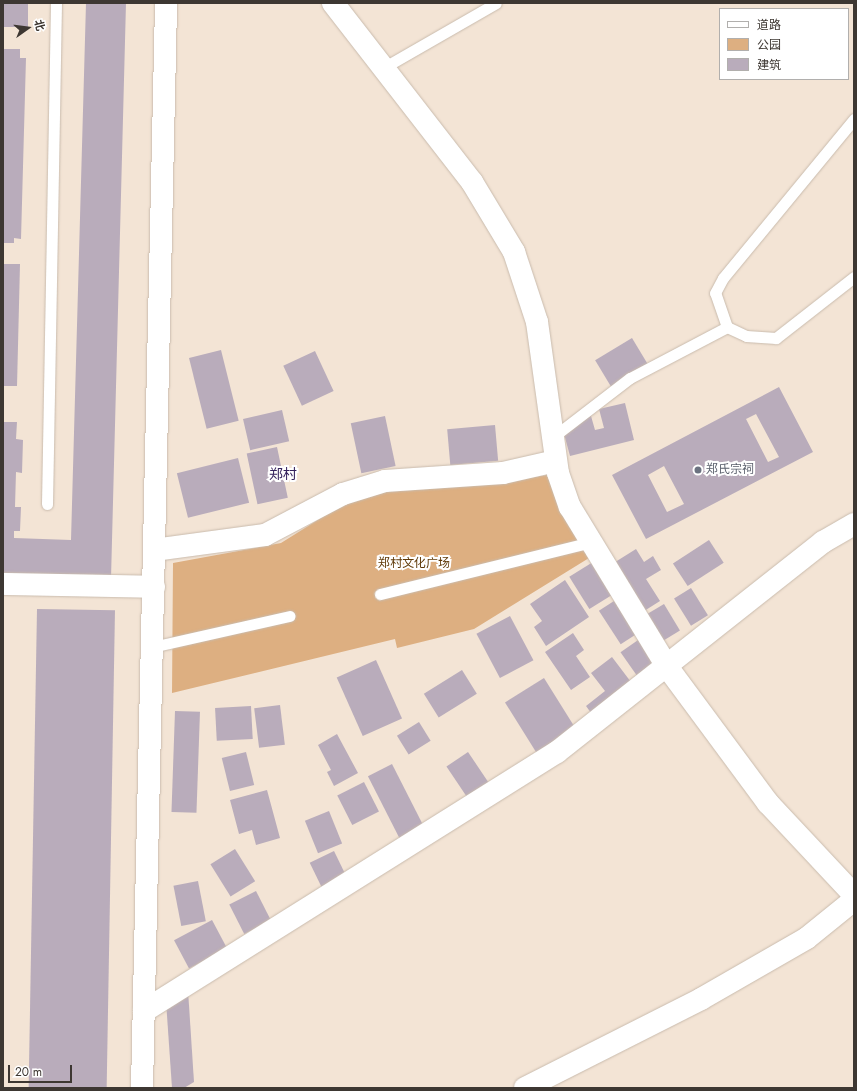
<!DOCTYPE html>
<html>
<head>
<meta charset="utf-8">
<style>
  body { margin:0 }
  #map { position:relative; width:857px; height:1091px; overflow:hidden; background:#f3e4d5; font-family:Jost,"Noto Sans SC",sans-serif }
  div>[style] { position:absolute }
  .green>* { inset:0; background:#ddaf81 }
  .building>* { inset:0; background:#b9acbb; transform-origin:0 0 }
  .roads { filter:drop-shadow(0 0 1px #c9bbad) drop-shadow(0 0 1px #c9bbad) }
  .service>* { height:11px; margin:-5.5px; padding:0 5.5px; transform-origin:5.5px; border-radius:5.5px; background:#fff }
  .minor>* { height:22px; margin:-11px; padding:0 11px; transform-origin:11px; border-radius:11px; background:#fff }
  .tertiary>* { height:22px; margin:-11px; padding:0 11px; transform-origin:11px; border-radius:11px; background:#fff }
  .secondary>* { height:22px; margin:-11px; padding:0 11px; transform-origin:11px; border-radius:11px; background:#fff }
  .dots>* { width:11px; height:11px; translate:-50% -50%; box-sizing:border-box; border:2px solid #fff; border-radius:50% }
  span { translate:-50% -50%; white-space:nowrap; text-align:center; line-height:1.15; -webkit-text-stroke:4px #fff; paint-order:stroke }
  .worship-label { font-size:12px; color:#5b616d }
  .left { translate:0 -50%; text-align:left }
  .park-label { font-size:12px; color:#5e3806 }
  .quarter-label { font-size:14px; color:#34225d }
  .frame { position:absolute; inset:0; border:4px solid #3d3732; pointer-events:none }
  .legend { position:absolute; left:719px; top:8px; width:130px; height:72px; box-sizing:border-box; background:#fff; border:1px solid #b1afad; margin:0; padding:5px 7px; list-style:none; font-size:12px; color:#3d3732 }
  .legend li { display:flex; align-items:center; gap:8px; height:20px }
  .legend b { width:20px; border:1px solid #b1afad }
  .north { position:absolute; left:8px; top:8px; width:40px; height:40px; -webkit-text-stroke:3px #fff; paint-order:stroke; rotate:76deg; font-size:11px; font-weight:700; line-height:16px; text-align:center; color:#3d3732 }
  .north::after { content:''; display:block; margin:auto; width:14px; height:18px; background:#3d3732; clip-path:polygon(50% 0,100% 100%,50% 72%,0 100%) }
  .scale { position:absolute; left:8px; top:1065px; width:64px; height:18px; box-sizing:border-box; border:2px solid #3d3732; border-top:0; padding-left:5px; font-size:12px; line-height:14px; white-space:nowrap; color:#3d3732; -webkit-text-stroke:3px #fff; paint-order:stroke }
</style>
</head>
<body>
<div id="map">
  <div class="green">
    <div style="clip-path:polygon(547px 475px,568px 522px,589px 558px,474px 629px,397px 648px,395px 639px,172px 693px,173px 563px,281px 543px,348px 501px,378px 489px,481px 485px)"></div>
  </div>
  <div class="building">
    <div style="left:3px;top:3px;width:25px;height:24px"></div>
    <div style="clip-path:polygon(86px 3px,126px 3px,111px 579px,3px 575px,3px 422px,17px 422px,16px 439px,23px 440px,22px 473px,16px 472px,15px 507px,21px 507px,20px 531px,14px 531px,14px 538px,71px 540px)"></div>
    <div style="clip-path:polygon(3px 49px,20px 49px,20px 58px,26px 58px,21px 239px,14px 238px,14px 243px,3px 243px)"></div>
    <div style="clip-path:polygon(3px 264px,20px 264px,17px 386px,3px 386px)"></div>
    <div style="left:632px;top:338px;width:31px;height:43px;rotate:59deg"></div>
    <div style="left:221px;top:350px;width:73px;height:33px;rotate:76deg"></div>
    <div style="left:315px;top:351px;width:44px;height:35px;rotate:65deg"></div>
    <div style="clip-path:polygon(evenodd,779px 387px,813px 452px,646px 539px,612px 475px,779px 387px,756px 414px,779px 457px,768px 462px,746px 419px,756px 414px,779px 387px,664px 466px,684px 504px,667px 512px,648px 475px,664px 466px)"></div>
    <div style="clip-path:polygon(625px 403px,634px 440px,570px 456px,564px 434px,583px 418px,591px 416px,595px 430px,604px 428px,599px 409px)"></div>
    <div style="left:282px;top:410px;width:32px;height:40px;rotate:77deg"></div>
    <div style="left:385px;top:416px;width:51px;height:35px;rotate:78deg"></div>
    <div style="left:495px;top:425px;width:36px;height:48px;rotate:85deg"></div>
    <div style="left:277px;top:447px;width:52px;height:31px;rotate:78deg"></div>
    <div style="left:238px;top:458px;width:46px;height:63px;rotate:76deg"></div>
    <div style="left:709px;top:540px;width:27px;height:43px;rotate:57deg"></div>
    <div style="clip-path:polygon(636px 549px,644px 562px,653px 556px,661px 570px,646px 579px,660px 601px,641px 613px,612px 564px)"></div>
    <div style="left:593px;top:562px;width:38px;height:28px;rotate:58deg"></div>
    <div style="clip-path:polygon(565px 580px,589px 617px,546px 646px,534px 627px,542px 621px,530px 604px)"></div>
    <div style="left:691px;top:588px;width:32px;height:20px;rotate:58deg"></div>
    <div style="left:614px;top:601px;width:40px;height:18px;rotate:57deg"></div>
    <div style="left:664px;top:604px;width:31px;height:22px;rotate:59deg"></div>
    <div style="left:37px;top:609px;width:78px;height:479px;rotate:1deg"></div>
    <div style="left:510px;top:616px;width:50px;height:38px;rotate:62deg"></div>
    <div style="clip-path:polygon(573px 633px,584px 650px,576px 656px,590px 677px,571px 690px,545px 652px)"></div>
    <div style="left:641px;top:638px;width:33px;height:25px;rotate:55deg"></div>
    <div style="clip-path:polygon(612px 657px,634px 686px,594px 717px,586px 706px,605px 691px,591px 673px)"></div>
    <div style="left:376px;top:660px;width:64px;height:43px;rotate:66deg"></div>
    <div style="left:462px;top:670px;width:28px;height:45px;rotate:58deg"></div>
    <div style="left:544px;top:678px;width:62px;height:46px;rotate:58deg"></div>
    <div style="left:280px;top:705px;width:40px;height:26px;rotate:83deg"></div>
    <div style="left:251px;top:706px;width:33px;height:36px;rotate:87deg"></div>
    <div style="left:175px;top:711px;width:25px;height:101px;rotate:2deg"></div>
    <div style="left:419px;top:722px;width:22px;height:26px;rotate:58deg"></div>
    <div style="clip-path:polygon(337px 734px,358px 773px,334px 786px,327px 772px,331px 770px,318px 745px)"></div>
    <div style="left:246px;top:752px;width:34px;height:25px;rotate:76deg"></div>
    <div style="left:468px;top:752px;width:40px;height:26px;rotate:56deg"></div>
    <div style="left:392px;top:764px;width:72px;height:27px;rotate:63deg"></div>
    <div style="left:364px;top:782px;width:33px;height:30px;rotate:63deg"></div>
    <div style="clip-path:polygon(267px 790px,280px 838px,256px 845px,252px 830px,239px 834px,230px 800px)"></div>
    <div style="left:329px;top:811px;width:35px;height:26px;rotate:68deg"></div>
    <div style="left:235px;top:849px;width:38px;height:29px;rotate:58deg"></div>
    <div style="left:334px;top:851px;width:30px;height:27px;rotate:64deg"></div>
    <div style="left:198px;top:881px;width:41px;height:25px;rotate:79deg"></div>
    <div style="left:256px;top:891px;width:33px;height:30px;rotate:63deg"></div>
    <div style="left:212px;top:920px;width:32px;height:43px;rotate:62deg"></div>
    <div style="clip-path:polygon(188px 990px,194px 1082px,184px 1088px,172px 1088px,166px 1001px)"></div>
  </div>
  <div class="roads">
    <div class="service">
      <div style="left:383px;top:68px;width:130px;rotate:-29.9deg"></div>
      <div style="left:727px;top:327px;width:36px;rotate:-109deg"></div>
      <div style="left:715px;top:293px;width:17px;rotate:-62deg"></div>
      <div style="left:723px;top:278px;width:206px;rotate:-50.5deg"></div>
      <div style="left:553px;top:437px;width:97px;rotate:-37.5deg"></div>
      <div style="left:630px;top:378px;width:110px;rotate:-27.7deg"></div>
      <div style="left:727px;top:327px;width:21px;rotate:25deg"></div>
      <div style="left:746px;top:336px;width:30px;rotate:4deg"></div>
      <div style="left:776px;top:338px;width:99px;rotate:-38deg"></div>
      <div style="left:47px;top:504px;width:501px;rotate:-88.97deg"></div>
      <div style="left:380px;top:594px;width:217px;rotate:-13.8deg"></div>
      <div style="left:152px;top:647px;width:141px;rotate:-12.7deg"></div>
    </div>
    <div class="minor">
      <div style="left:154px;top:550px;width:112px;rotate:-7.7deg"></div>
      <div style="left:265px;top:535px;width:88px;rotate:-27.7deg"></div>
      <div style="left:343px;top:494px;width:44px;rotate:-17.2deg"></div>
      <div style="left:385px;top:481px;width:118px;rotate:-3.9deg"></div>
      <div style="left:503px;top:473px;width:54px;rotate:-12.8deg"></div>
      <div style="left:3px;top:584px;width:151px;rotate:1.1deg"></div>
      <div style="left:144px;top:1011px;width:487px;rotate:-32.1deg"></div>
      <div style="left:557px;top:752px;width:339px;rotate:-38.3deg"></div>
      <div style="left:823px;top:542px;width:36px;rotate:-30deg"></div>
      <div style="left:525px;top:1088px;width:197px;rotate:-26.8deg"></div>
      <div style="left:701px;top:999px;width:122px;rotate:-29.9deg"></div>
      <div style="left:807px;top:938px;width:60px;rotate:-39deg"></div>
    </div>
    <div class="tertiary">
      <div style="left:333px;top:3px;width:227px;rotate:52.2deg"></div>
      <div style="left:472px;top:182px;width:82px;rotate:59deg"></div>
      <div style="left:514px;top:252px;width:74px;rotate:71.8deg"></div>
      <div style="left:537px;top:322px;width:152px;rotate:82.1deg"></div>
      <div style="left:558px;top:473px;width:36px;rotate:71deg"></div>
      <div style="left:570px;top:507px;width:188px;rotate:58.7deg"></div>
      <div style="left:668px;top:668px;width:168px;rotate:53.5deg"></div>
      <div style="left:768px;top:803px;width:126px;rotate:46.9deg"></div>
    </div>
    <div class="secondary">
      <div style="left:142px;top:1088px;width:1085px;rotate:-88.73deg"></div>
    </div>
  </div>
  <div class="dots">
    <div style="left:698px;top:470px;background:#6b7280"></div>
  </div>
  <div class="worship-label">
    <span class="left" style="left:706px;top:470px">郑氏宗祠</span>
  </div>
  <div class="park-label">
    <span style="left:414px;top:564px">郑村文化广场</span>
  </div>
  <div class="quarter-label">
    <span style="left:283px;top:474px">郑村</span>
  </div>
  <div class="frame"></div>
  <ul class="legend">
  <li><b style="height:5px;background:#fff"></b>道路</li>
  <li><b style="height:11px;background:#ddaf81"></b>公园</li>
  <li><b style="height:11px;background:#b9acbb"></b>建筑</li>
  </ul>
  <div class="north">北</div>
  <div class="scale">20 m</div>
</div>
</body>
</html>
